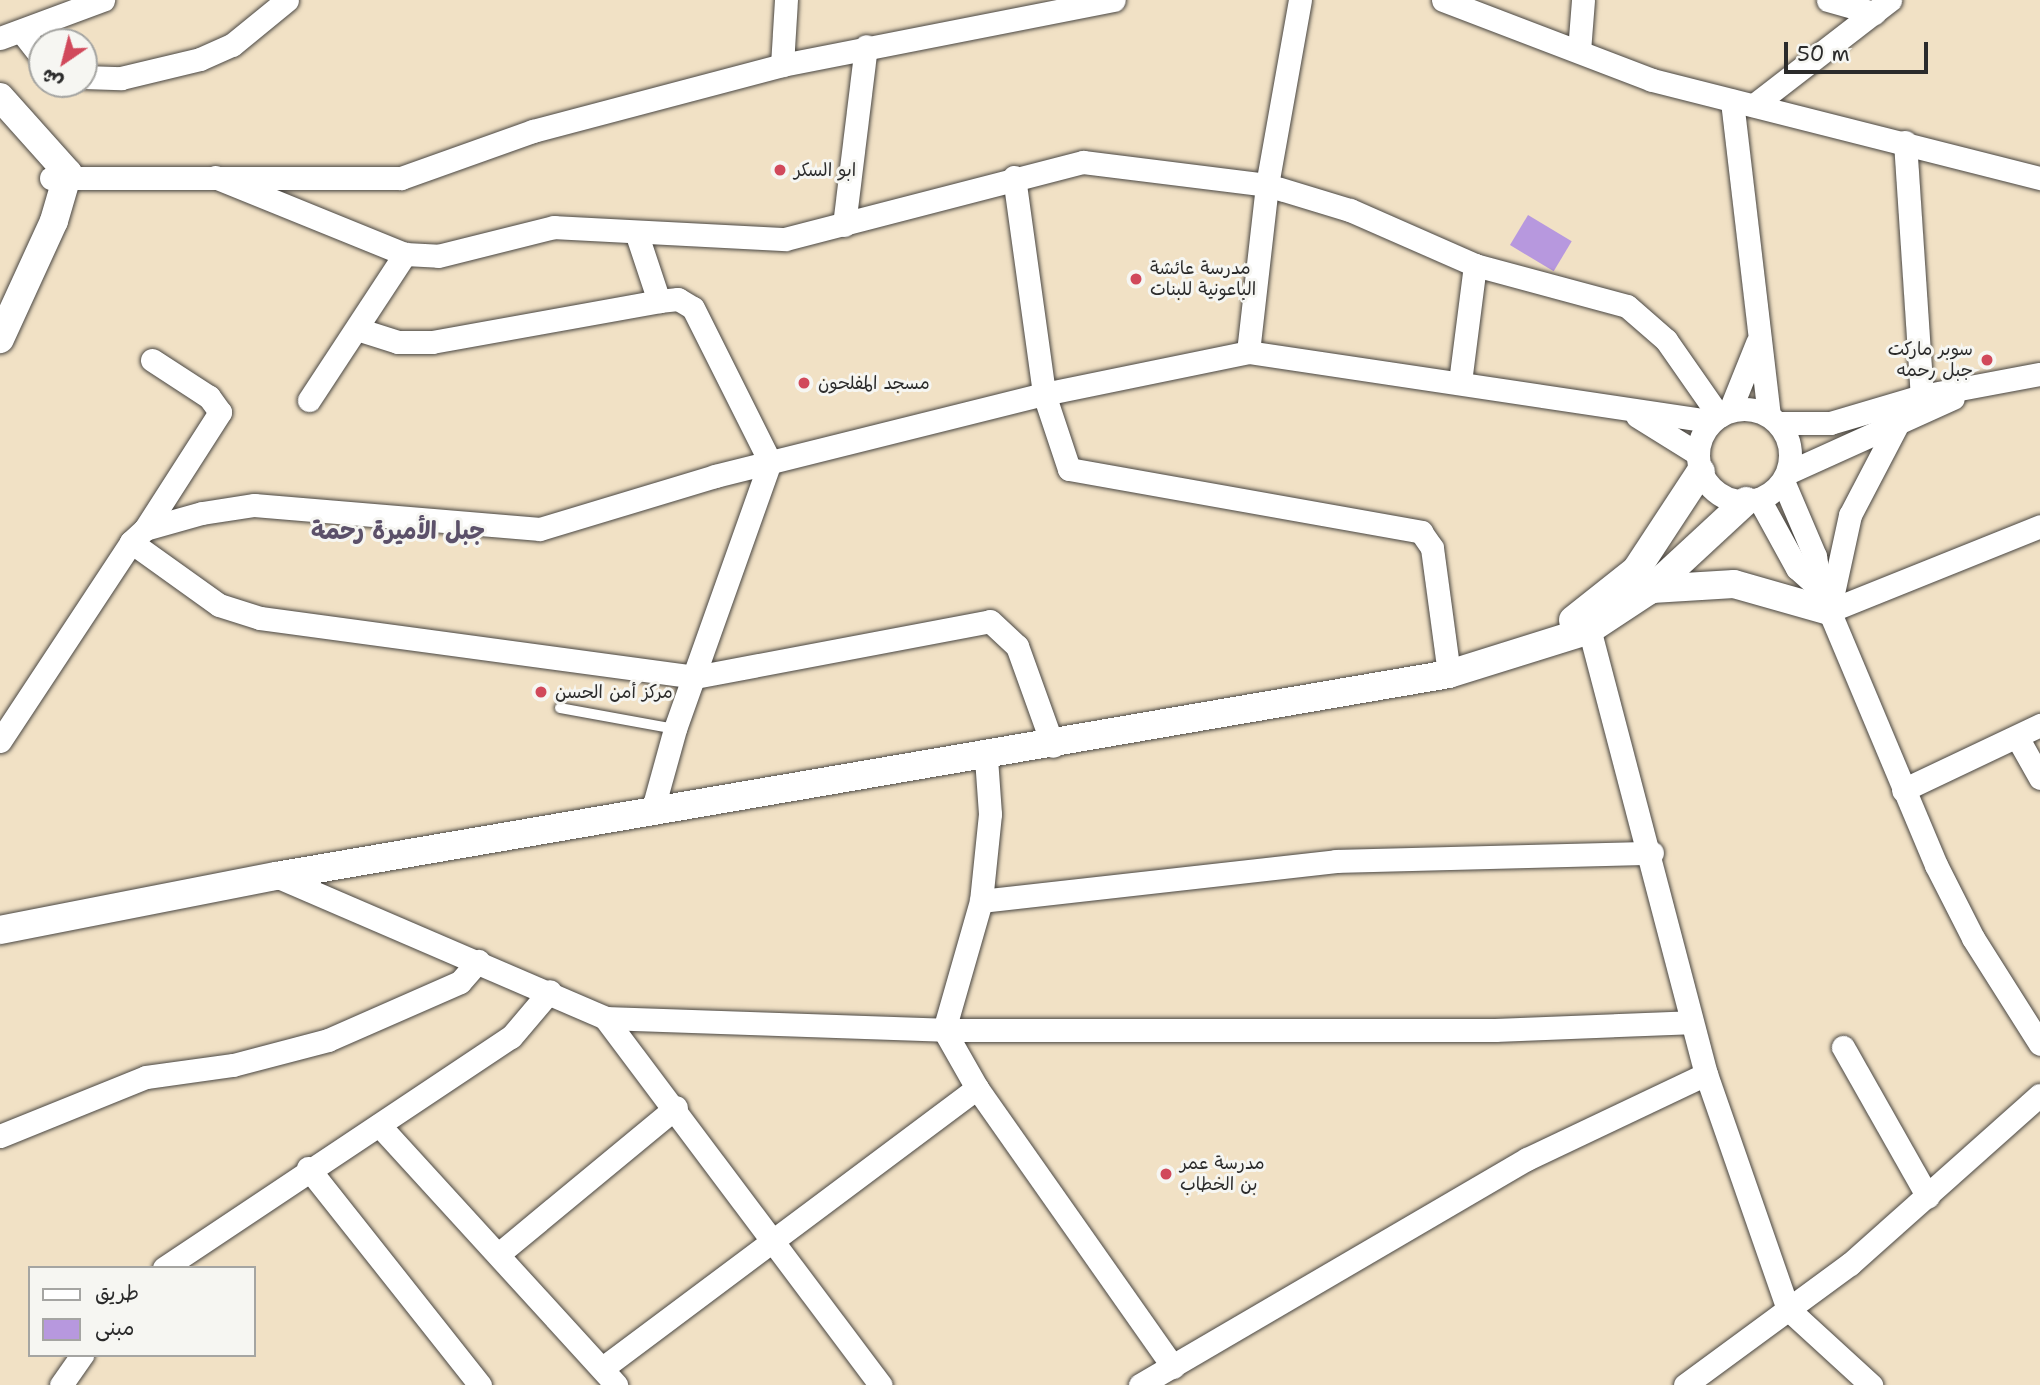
<!DOCTYPE html>
<html>
<head>
<meta charset="utf-8">
<style>
  body { margin:0 }
  #map { position:relative; width:2040px; height:1385px; overflow:hidden; background:#f1e1c5; font-family:"Shantell Sans","Playpen Sans Arabic",sans-serif }
  div>[style] { position:absolute }
  .building>* { inset:0; background:#b798de; transform-origin:0 0 }
  .roads { filter:drop-shadow(0 0 2px #494642) drop-shadow(0 0 2px #494642) }
  .service>* { height:10px; margin:-5px; padding:0 5px; transform-origin:5px; border-radius:5px; background:#fff }
  .minor>* { height:23px; margin:-11.5px; padding:0 11.5px; transform-origin:11.5px; border-radius:11.5px; background:#fff }
  .minor>.ring { margin:-11.5px; padding:0; box-sizing:content-box; background:none; border:23px solid #fff; border-radius:50% }
  .tertiary>* { height:28px; margin:-14px; padding:0 14px; transform-origin:14px; border-radius:14px; background:#fff }
  .dots>* { width:19px; height:19px; translate:-50% -50%; box-sizing:border-box; border:4px solid #f6f6f2; border-radius:50% }
  span { translate:-50% -50%; white-space:nowrap; text-align:center; line-height:1.15; -webkit-text-stroke:6px #f6f6f2; paint-order:stroke }
  .poi-label { font-size:18px; color:#2b2b2b }
  .left { translate:0 -50%; text-align:left }
  .right { translate:-100% -50%; text-align:right }
  .district-label { font-size:24px; color:#5c516a; font-weight:700 }
  .legend { position:absolute; left:28px; top:1266px; width:228px; height:91px; box-sizing:border-box; background:#f6f6f2; border:2px solid #a5a5a2; margin:0; padding:9px 12px; list-style:none; font-size:21px; color:#2b2b2b }
  .legend li { display:flex; align-items:center; gap:14px; height:35px }
  .legend b { width:35px; border:2px solid #a5a5a2 }
  .north { position:absolute; left:28px; top:28px; width:70px; height:70px; box-sizing:border-box; background:#f6f6f2; border:2px solid #a5a5a2; border-radius:50%; rotate:215deg; font-size:19px; font-weight:700; line-height:28px; text-align:center; color:#2b2b2b }
  .north::after { content:''; display:block; margin:auto; width:24px; height:32px; background:#d1495b; clip-path:polygon(50% 0,100% 100%,50% 72%,0 100%) }
  .scale { position:absolute; left:1784px; top:42px; width:144px; height:32px; box-sizing:border-box; border:4px solid #2b2b2b; border-top:0; padding-left:9px; font-size:21px; line-height:24px; white-space:nowrap; color:#2b2b2b; -webkit-text-stroke:5px #f6f6f2; paint-order:stroke }
</style>
</head>
<body>
<div id="map">
  <div class="building">
    <div style="left:1528px;top:215px;width:51px;height:35px;rotate:31deg"></div>
  </div>
  <div class="roads">
    <div class="service">
      <div style="left:560px;top:708px;width:117px;rotate:10.3deg"></div>
    </div>
    <div class="minor">
      <div style="left:1443px;top:0;width:224px;rotate:20.9deg"></div>
      <div style="left:1652px;top:80px;width:400px;rotate:14.2deg"></div>
      <div style="left:1828px;top:0;width:48px;rotate:15.8deg"></div>
      <div style="left:21px;top:31px;width:34px;rotate:52deg"></div>
      <div style="left:0;top:38px;width:110px;rotate:-20.3deg"></div>
      <div style="left:1579px;top:51px;width:51px;rotate:-85.5deg"></div>
      <div style="left:782px;top:65px;width:65px;rotate:-86.5deg"></div>
      <div style="left:84px;top:77px;width:37px;rotate:2deg"></div>
      <div style="left:121px;top:78px;width:81px;rotate:-13.5deg"></div>
      <div style="left:200px;top:59px;width:35px;rotate:-24deg"></div>
      <div style="left:232px;top:45px;width:71px;rotate:-39.3deg"></div>
      <div style="left:1732px;top:101px;width:316px;rotate:83.3deg"></div>
      <div style="left:1754px;top:105px;width:172px;rotate:-37.7deg"></div>
      <div style="left:1905px;top:142px;width:255px;rotate:86.2deg"></div>
      <div style="left:215px;top:177px;width:205px;rotate:22.1deg"></div>
      <div style="left:405px;top:254px;width:33px;rotate:3deg"></div>
      <div style="left:438px;top:256px;width:120px;rotate:-14deg"></div>
      <div style="left:554px;top:227px;width:231px;rotate:3deg"></div>
      <div style="left:785px;top:239px;width:308px;rotate:-14.5deg"></div>
      <div style="left:1083px;top:162px;width:185px;rotate:7.1deg"></div>
      <div style="left:1267px;top:185px;width:87px;rotate:16.8deg"></div>
      <div style="left:1350px;top:210px;width:137px;rotate:23.7deg"></div>
      <div style="left:1475px;top:265px;width:157px;rotate:15.1deg"></div>
      <div style="left:1627px;top:306px;width:52px;rotate:41.1deg"></div>
      <div style="left:1666px;top:340px;width:93px;rotate:55.1deg"></div>
      <div style="left:1014px;top:177px;width:219px;rotate:82.1deg"></div>
      <div style="left:1044px;top:394px;width:79px;rotate:71.6deg"></div>
      <div style="left:1069px;top:469px;width:358px;rotate:10.1deg"></div>
      <div style="left:1421px;top:532px;width:19px;rotate:55deg"></div>
      <div style="left:1432px;top:548px;width:127px;rotate:82.3deg"></div>
      <div style="left:51px;top:178px;width:350px"></div>
      <div style="left:401px;top:178px;width:140px;rotate:-19.6deg"></div>
      <div style="left:533px;top:131px;width:258px;rotate:-14.8deg"></div>
      <div style="left:782px;top:65px;width:338px;rotate:-11.1deg"></div>
      <div style="left:844px;top:225px;width:180px;rotate:-83deg"></div>
      <div style="left:636px;top:232px;width:73px;rotate:71.6deg"></div>
      <div style="left:659px;top:301px;width:19px;rotate:-6deg"></div>
      <div style="left:678px;top:299px;width:17px;rotate:31deg"></div>
      <div style="left:693px;top:308px;width:172px;rotate:63.4deg"></div>
      <div style="left:770px;top:462px;width:283px;rotate:109.6deg"></div>
      <div style="left:675px;top:729px;width:86px;rotate:105.5deg"></div>
      <div style="left:357px;top:329px;width:43px;rotate:17.6deg"></div>
      <div style="left:398px;top:342px;width:34px"></div>
      <div style="left:432px;top:342px;width:231px;rotate:-10.2deg"></div>
      <div style="left:1248px;top:352px;width:168px;rotate:-83.5deg"></div>
      <div style="left:1267px;top:185px;width:188px;rotate:-79.9deg"></div>
      <div style="left:1460px;top:382px;width:118px;rotate:-82.7deg"></div>
      <div style="left:309px;top:400px;width:175px;rotate:-56.7deg"></div>
      <div class="ring" style="left:1698px;top:409px;width:69px;height:69px"></div>
      <div style="left:1730px;top:410px;width:72px;rotate:-68.1deg"></div>
      <div style="left:1637px;top:416px;width:72px;rotate:31.9deg"></div>
      <div style="left:1778px;top:423px;width:52px"></div>
      <div style="left:1830px;top:423px;width:96px;rotate:-16.4deg"></div>
      <div style="left:1922px;top:396px;width:120px;rotate:-10.6deg"></div>
      <div style="left:1896px;top:427px;width:99px;rotate:117.6deg"></div>
      <div style="left:1850px;top:515px;width:98px;rotate:102.3deg"></div>
      <div style="left:1829px;top:611px;width:227px;rotate:-21.9deg"></div>
      <div style="left:1787px;top:473px;width:182px;rotate:-24.3deg"></div>
      <div style="left:1783px;top:481px;width:82px;rotate:66.9deg"></div>
      <div style="left:1815px;top:556px;width:33px;rotate:81deg"></div>
      <div style="left:1820px;top:589px;width:299px;rotate:67.2deg"></div>
      <div style="left:1936px;top:865px;width:82px;rotate:63.1deg"></div>
      <div style="left:1973px;top:938px;width:125px;rotate:57.7deg"></div>
      <div style="left:1759px;top:499px;width:79px;rotate:61.2deg"></div>
      <div style="left:1797px;top:568px;width:31px;rotate:42deg"></div>
      <div style="left:145px;top:529px;width:139px;rotate:-57.3deg"></div>
      <div style="left:220px;top:412px;width:19px;rotate:-126deg"></div>
      <div style="left:209px;top:397px;width:68px;rotate:-147deg"></div>
      <div style="left:131px;top:542px;width:108px;rotate:35.6deg"></div>
      <div style="left:219px;top:605px;width:43px;rotate:17.6deg"></div>
      <div style="left:260px;top:618px;width:439px;rotate:7.7deg"></div>
      <div style="left:695px;top:677px;width:300px;rotate:-10.7deg"></div>
      <div style="left:990px;top:621px;width:37px;rotate:43deg"></div>
      <div style="left:1017px;top:646px;width:106px;rotate:70.2deg"></div>
      <div style="left:1585px;top:613px;width:477px;rotate:75.3deg"></div>
      <div style="left:2017px;top:737px;width:47px;rotate:60.7deg"></div>
      <div style="left:0;top:741px;width:238px;rotate:-56.6deg"></div>
      <div style="left:131px;top:542px;width:19px;rotate:-43deg"></div>
      <div style="left:145px;top:529px;width:59px;rotate:-15.7deg"></div>
      <div style="left:202px;top:513px;width:53px;rotate:-8.7deg"></div>
      <div style="left:254px;top:505px;width:287px;rotate:4.8deg"></div>
      <div style="left:540px;top:529px;width:183px;rotate:-16.8deg"></div>
      <div style="left:715px;top:476px;width:339px;rotate:-14deg"></div>
      <div style="left:1044px;top:394px;width:208px;rotate:-11.6deg"></div>
      <div style="left:1248px;top:352px;width:469px;rotate:8.5deg"></div>
      <div style="left:986px;top:758px;width:56px;rotate:85.9deg"></div>
      <div style="left:990px;top:814px;width:87px;rotate:95.9deg"></div>
      <div style="left:981px;top:901px;width:134px;rotate:106deg"></div>
      <div style="left:944px;top:1030px;width:67px;rotate:60.4deg"></div>
      <div style="left:977px;top:1088px;width:341px;rotate:54.9deg"></div>
      <div style="left:1903px;top:790px;width:152px;rotate:-25.4deg"></div>
      <div style="left:276px;top:876px;width:358px;rotate:23.3deg"></div>
      <div style="left:605px;top:1018px;width:459px;rotate:53.1deg"></div>
      <div style="left:981px;top:901px;width:357px;rotate:-6.4deg"></div>
      <div style="left:1336px;top:861px;width:316px;rotate:-1.5deg"></div>
      <div style="left:605px;top:1018px;width:339px;rotate:2deg"></div>
      <div style="left:944px;top:1030px;width:551px"></div>
      <div style="left:1495px;top:1030px;width:195px;rotate:-2.3deg"></div>
      <div style="left:1843px;top:1047px;width:172px;rotate:60.5deg"></div>
      <div style="left:379px;top:1125px;width:352px;rotate:47.6deg"></div>
      <div style="left:0;top:1136px;width:157px;rotate:-22deg"></div>
      <div style="left:146px;top:1077px;width:88px;rotate:-7.9deg"></div>
      <div style="left:233px;top:1065px;width:98px;rotate:-14.7deg"></div>
      <div style="left:328px;top:1040px;width:144px;rotate:-23.7deg"></div>
      <div style="left:460px;top:982px;width:28px;rotate:-49deg"></div>
      <div style="left:308px;top:1168px;width:277px;rotate:51.6deg"></div>
      <div style="left:501px;top:1252px;width:227px;rotate:-39.6deg"></div>
      <div style="left:164px;top:1268px;width:417px;rotate:-33.7deg"></div>
      <div style="left:511px;top:1037px;width:60px;rotate:-49.7deg"></div>
      <div style="left:604px;top:1367px;width:466px;rotate:-36.8deg"></div>
      <div style="left:61px;top:1385px;width:37px;rotate:-55deg"></div>
      <div style="left:1140px;top:1385px;width:448px;rotate:-30.3deg"></div>
      <div style="left:1527px;top:1159px;width:198px;rotate:-25.4deg"></div>
      <div style="left:1706px;top:1074px;width:249px;rotate:70.8deg"></div>
      <div style="left:1788px;top:1309px;width:113px;rotate:42.5deg"></div>
      <div style="left:1685px;top:1385px;width:205px;rotate:-36.3deg"></div>
      <div style="left:1850px;top:1264px;width:254px;rotate:-41.7deg"></div>
    </div>
    <div class="tertiary">
      <div style="left:0;top:97px;width:102px;rotate:48.2deg"></div>
      <div style="left:68px;top:173px;width:50px;rotate:106.3deg"></div>
      <div style="left:54px;top:221px;width:130px;rotate:114.6deg"></div>
      <div style="left:1652px;top:589px;width:82px;rotate:-3.5deg"></div>
      <div style="left:1734px;top:584px;width:99px;rotate:15.9deg"></div>
      <div style="left:1573px;top:620px;width:80px;rotate:-38.4deg"></div>
      <div style="left:1636px;top:570px;width:118px;rotate:-56.7deg"></div>
      <div style="left:0;top:930px;width:281px;rotate:-11.1deg"></div>
      <div style="left:276px;top:876px;width:1190px;rotate:-9.77deg"></div>
      <div style="left:1449px;top:674px;width:147px;rotate:-17.4deg"></div>
      <div style="left:1589px;top:630px;width:73px;rotate:-33.3deg"></div>
      <div style="left:1650px;top:590px;width:131px;rotate:-42.8deg"></div>
    </div>
  </div>
  <div class="dots">
    <div style="left:780px;top:170px;background:#d1495b"></div>
    <div style="left:1136px;top:279px;background:#d1495b"></div>
    <div style="left:1987px;top:360px;background:#d1495b"></div>
    <div style="left:804px;top:383px;background:#d1495b"></div>
    <div style="left:541px;top:692px;background:#d1495b"></div>
    <div style="left:1166px;top:1174px;background:#d1495b"></div>
  </div>
  <div class="poi-label">
    <span class="left" style="left:794px;top:170px">ابو السكر</span>
    <span class="left" style="left:1150px;top:279px">مدرسة عائشة<br>الباعونية للبنات</span>
    <span class="right" style="left:1973px;top:360px">سوبر ماركت<br>جبل رحمه</span>
    <span class="left" style="left:818px;top:383px">مسجد المفلحون</span>
    <span class="left" style="left:555px;top:692px">مركز أمن الحسن</span>
    <span class="left" style="left:1180px;top:1174px">مدرسة عمر<br>بن الخطاب</span>
  </div>
  <div class="district-label">
    <span style="left:398px;top:532px">جبل الأميرة رحمة</span>
  </div>
  <ul class="legend">
  <li><b style="height:9px;background:#fff"></b>طريق</li>
  <li><b style="height:19px;background:#b798de"></b>مبنى</li>
  </ul>
  <div class="north">ش</div>
  <div class="scale">50 m</div>
</div>
</body>
</html>
